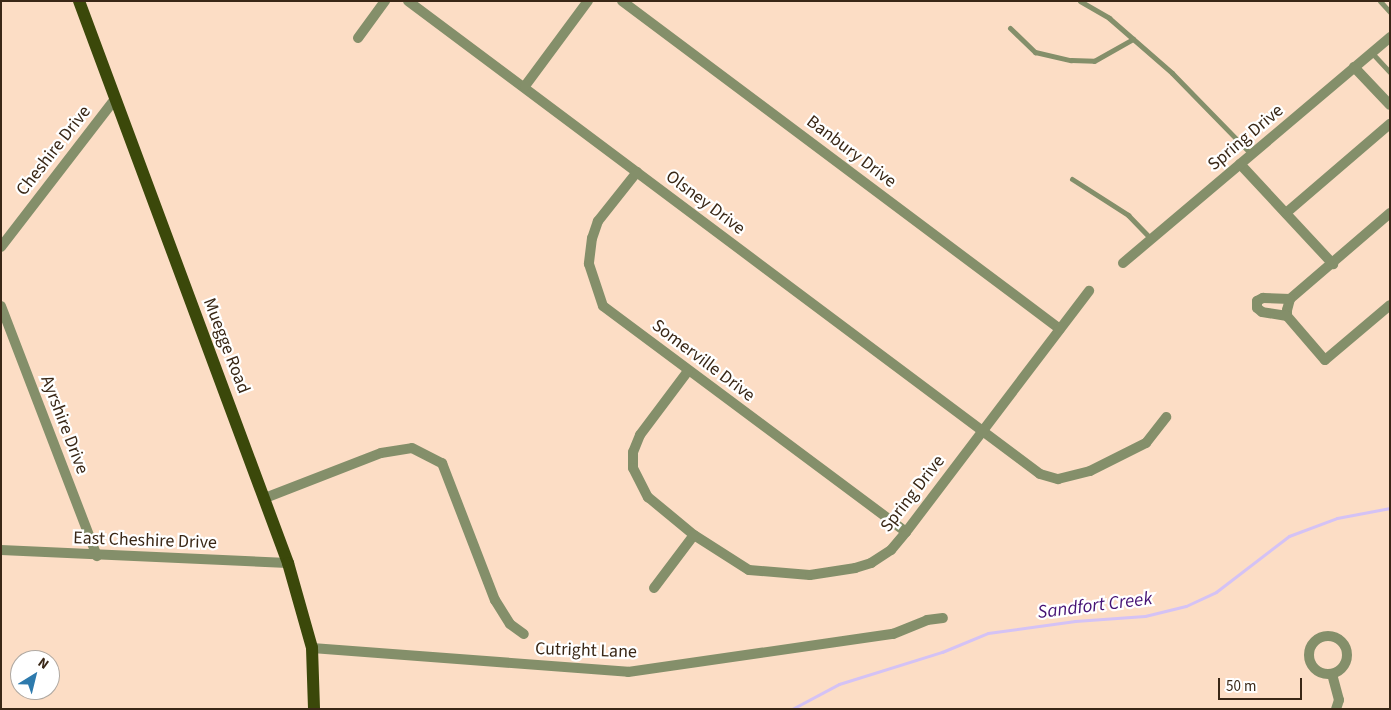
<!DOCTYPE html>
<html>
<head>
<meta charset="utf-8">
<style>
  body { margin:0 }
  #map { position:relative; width:1391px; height:710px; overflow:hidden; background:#fcddc5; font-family:"Source Sans 3",sans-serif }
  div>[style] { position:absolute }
  .stream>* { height:3px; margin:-1.5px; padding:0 1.5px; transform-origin:1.5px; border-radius:1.5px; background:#d4c2f5 }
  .lane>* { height:5px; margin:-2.5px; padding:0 2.5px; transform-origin:2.5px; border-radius:2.5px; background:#848f6a }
  .street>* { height:10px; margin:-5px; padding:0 5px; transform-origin:5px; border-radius:5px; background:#848f6a }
  .street>.ring { margin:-5px; padding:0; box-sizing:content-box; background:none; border:10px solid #848f6a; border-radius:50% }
  .primary>* { height:12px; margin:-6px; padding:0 6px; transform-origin:6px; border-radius:6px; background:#3b480a }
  span { translate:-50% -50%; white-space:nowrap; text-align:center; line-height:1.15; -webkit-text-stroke:4.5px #fff; paint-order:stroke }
  .street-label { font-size:18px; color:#392716 }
  .water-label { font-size:19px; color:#451274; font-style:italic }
  .frame { position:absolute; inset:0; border:2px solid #392716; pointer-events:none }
  .north { position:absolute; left:10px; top:650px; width:50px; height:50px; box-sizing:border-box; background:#fff; border:1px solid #b0a9a2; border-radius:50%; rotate:36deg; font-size:14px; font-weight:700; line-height:20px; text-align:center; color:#392716 }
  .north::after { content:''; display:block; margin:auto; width:18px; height:22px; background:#2d7aad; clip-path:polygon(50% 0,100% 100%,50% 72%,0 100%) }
  .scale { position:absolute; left:1218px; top:678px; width:84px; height:22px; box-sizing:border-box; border:2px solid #392716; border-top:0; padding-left:6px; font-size:15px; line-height:18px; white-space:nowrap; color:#392716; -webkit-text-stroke:4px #fff; paint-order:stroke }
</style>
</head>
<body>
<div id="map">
  <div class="stream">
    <div style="left:792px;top:709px;width:53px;rotate:-28deg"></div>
    <div style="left:839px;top:684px;width:108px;rotate:-17.3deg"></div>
    <div style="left:942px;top:652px;width:50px;rotate:-22.4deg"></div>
    <div style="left:988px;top:633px;width:88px;rotate:-7.9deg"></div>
    <div style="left:1075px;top:621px;width:70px;rotate:-4.1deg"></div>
    <div style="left:1145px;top:616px;width:42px;rotate:-13.7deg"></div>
    <div style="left:1186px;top:606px;width:33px;rotate:-25deg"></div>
    <div style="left:1216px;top:592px;width:92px;rotate:-37.5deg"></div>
    <div style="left:1289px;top:536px;width:51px;rotate:-20.6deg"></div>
    <div style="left:1337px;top:518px;width:54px;rotate:-10.7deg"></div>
  </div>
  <div class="lane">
    <div style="left:1080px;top:1px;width:34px;rotate:30deg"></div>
    <div style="left:1109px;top:18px;width:84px;rotate:41.1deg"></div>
    <div style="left:1172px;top:73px;width:113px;rotate:45.7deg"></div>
    <div style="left:1380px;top:1px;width:15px;rotate:48deg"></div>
    <div style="left:1010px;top:28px;width:35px;rotate:44deg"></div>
    <div style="left:1035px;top:52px;width:37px;rotate:13deg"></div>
    <div style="left:1071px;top:60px;width:23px;rotate:2deg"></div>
    <div style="left:1094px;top:61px;width:45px;rotate:-29.4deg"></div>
    <div style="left:1372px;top:53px;width:26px;rotate:47deg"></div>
    <div style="left:1072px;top:179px;width:67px;rotate:32.7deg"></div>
    <div style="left:1128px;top:215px;width:33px;rotate:46deg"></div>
  </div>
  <div class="street">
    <div style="left:408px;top:1px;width:789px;rotate:36.81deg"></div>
    <div style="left:1040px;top:474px;width:19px;rotate:16deg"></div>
    <div style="left:1058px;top:479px;width:33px;rotate:-14deg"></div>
    <div style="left:1090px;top:471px;width:63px;rotate:-26.6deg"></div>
    <div style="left:1146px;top:443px;width:33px;rotate:-52deg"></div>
    <div style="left:622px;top:1px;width:547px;rotate:36.83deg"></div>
    <div style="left:358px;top:38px;width:46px;rotate:-53.9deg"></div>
    <div style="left:1354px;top:67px;width:52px;rotate:46.5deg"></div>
    <div style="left:525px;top:86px;width:106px;rotate:-53.5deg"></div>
    <div style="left:1240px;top:164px;width:137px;rotate:47.1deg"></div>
    <div style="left:637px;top:172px;width:63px;rotate:128.5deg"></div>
    <div style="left:598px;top:221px;width:18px;rotate:109deg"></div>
    <div style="left:592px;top:238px;width:26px;rotate:97deg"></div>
    <div style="left:589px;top:264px;width:44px;rotate:71.6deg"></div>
    <div style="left:603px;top:306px;width:378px;rotate:36.7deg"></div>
    <div style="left:1286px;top:213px;width:137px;rotate:-40.6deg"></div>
    <div style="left:1390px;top:213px;width:132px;rotate:139.3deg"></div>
    <div style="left:1290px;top:299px;width:11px;rotate:105deg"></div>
    <div style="left:1287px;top:310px;width:6px;rotate:90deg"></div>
    <div style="left:1287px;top:316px;width:58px;rotate:49.2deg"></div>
    <div style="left:1325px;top:360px;width:85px;rotate:-40.2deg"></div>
    <div style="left:1px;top:247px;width:187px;rotate:-52.4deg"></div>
    <div style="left:1123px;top:263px;width:350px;rotate:-40.2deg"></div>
    <div style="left:1px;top:306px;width:268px;rotate:69deg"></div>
    <div style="left:1287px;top:316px;width:25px;rotate:-171deg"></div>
    <div style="left:1262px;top:312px;width:6px;rotate:-141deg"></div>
    <div style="left:1257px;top:308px;width:7px;rotate:-90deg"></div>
    <div style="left:1257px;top:301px;width:7px;rotate:-27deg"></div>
    <div style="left:1263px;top:298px;width:27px;rotate:2deg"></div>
    <div style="left:688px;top:371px;width:80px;rotate:126.9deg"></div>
    <div style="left:640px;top:435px;width:18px;rotate:112deg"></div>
    <div style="left:633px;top:452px;width:16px;rotate:90deg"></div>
    <div style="left:633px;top:468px;width:33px;rotate:63deg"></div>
    <div style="left:648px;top:497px;width:60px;rotate:39.6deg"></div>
    <div style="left:694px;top:535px;width:65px;rotate:32.5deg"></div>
    <div style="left:749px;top:570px;width:61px;rotate:4.7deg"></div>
    <div style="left:810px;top:575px;width:46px;rotate:-8.8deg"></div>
    <div style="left:855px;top:568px;width:17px;rotate:-17deg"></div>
    <div style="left:871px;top:563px;width:24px;rotate:-33deg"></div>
    <div style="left:891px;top:550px;width:23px;rotate:-50deg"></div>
    <div style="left:906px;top:532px;width:303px;rotate:-52.8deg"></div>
    <div style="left:265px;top:498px;width:124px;rotate:-21.2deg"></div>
    <div style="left:381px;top:453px;width:31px;rotate:-9deg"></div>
    <div style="left:412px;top:448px;width:34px;rotate:27deg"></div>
    <div style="left:442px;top:463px;width:147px;rotate:68.9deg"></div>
    <div style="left:495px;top:600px;width:28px;rotate:58deg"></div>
    <div style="left:510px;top:624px;width:17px;rotate:36deg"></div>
    <div style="left:1px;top:550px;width:287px;rotate:2.6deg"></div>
    <div style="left:654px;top:588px;width:66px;rotate:-53deg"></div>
    <div class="ring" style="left:1309px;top:636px;width:28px;height:28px"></div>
    <div style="left:312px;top:648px;width:317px;rotate:4.3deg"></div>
    <div style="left:628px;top:672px;width:268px;rotate:-8.2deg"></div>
    <div style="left:893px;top:634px;width:37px;rotate:-22deg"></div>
    <div style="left:927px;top:620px;width:16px;rotate:-7deg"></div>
    <div style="left:1332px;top:674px;width:27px;rotate:75deg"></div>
    <div style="left:1339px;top:700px;width:9px;rotate:108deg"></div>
  </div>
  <div class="primary">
    <div style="left:79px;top:1px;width:600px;rotate:69.6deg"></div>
    <div style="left:288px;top:563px;width:88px;rotate:74.2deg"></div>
    <div style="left:312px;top:648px;width:61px;rotate:88.1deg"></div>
  </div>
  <div class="street-label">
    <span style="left:1246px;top:138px;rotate:-40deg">Spring Drive</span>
    <span style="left:54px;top:151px;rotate:-52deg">Cheshire Drive</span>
    <span style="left:851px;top:152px;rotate:37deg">Banbury Drive</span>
    <span style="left:705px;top:203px;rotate:37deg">Olsney Drive</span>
    <span style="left:226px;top:346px;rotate:69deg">Muegge Road</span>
    <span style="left:703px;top:361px;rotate:37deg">Somerville Drive</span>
    <span style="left:64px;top:425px;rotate:69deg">Ayrshire Drive</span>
    <span style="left:913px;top:494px;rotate:-52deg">Spring Drive</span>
    <span style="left:145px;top:541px;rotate:2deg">East Cheshire Drive</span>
    <span style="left:586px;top:651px;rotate:2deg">Cutright Lane</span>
  </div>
  <div class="water-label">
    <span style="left:1095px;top:606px;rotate:-7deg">Sandfort Creek</span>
  </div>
  <div class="frame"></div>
  <div class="north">N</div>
  <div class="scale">50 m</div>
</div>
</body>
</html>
